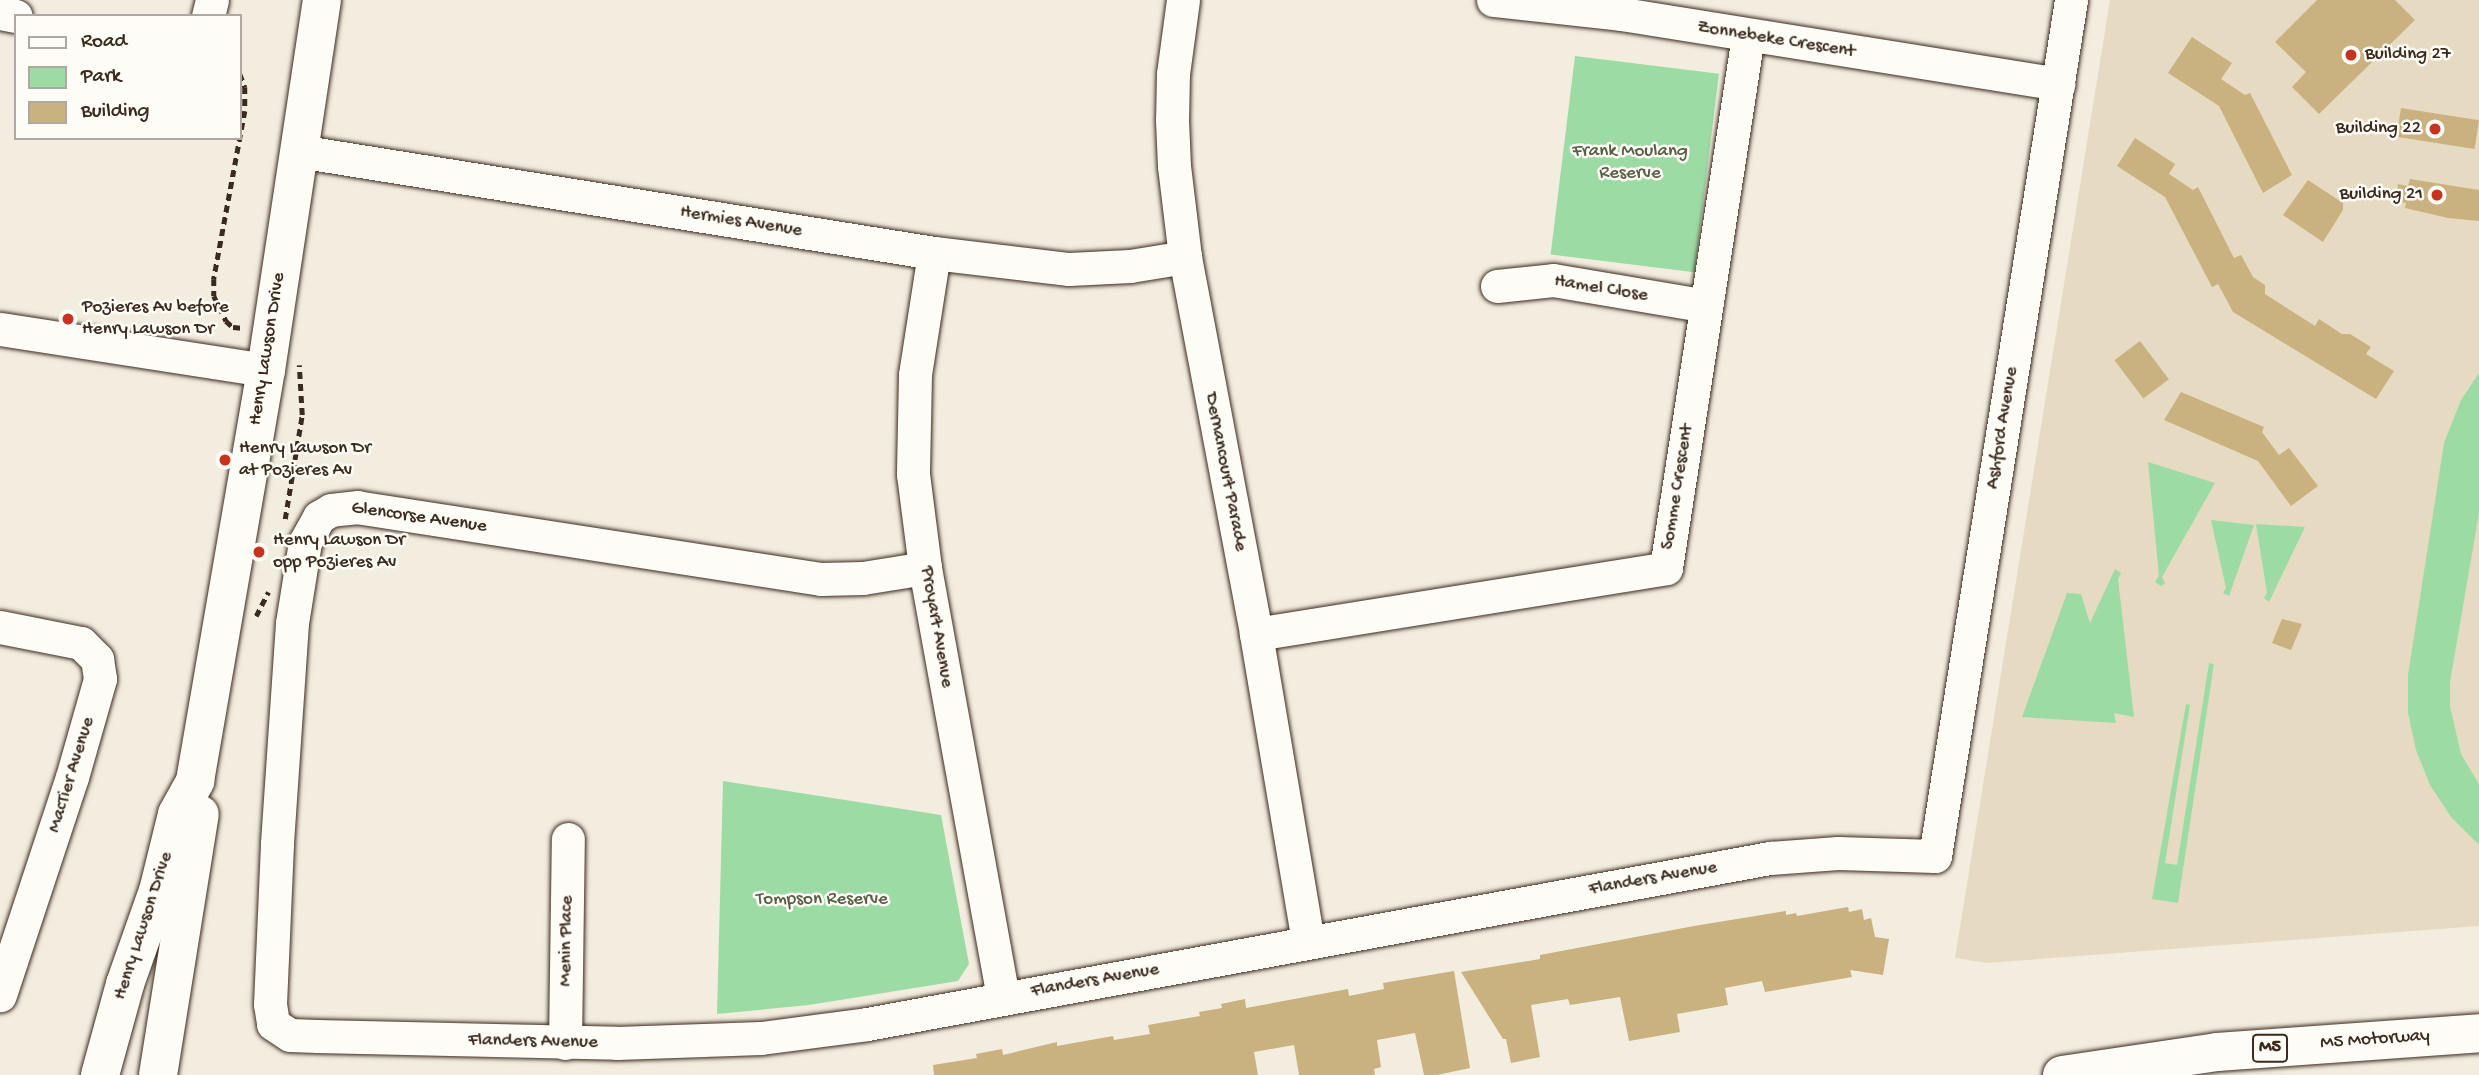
<!DOCTYPE html>
<html>
<head>
<meta charset="utf-8">
<style>
  body { margin:0 }
  #map { position:relative; width:2479px; height:1075px; overflow:hidden; background:#f3eddf; font-family:"Gochi Hand",sans-serif }
  div>[style] { position:absolute }
  .built>* { inset:0; background:#e6dbc2 }
  .green>* { inset:0; background:#9ddba4; transform-origin:0 0 }
  .building>* { inset:0; background:#c9b180; transform-origin:0 0 }
  .path>* { height:4.5px; margin-top:-2.25px; transform-origin:0; background:repeating-linear-gradient(90deg,#3b2a1e 0 7px,transparent 0 12px) }
  .roads { filter:drop-shadow(0 0 2px #3b2a1e) drop-shadow(0 0 2px #3b2a1e) }
  .minor>* { height:33px; margin:-16.5px; padding:0 16.5px; transform-origin:16.5px; border-radius:16.5px; background:#fdfcf7 }
  .major>* { height:38px; margin:-19px; padding:0 19px; transform-origin:19px; border-radius:19px; background:#fdfcf7 }
  .highway>* { height:38px; margin:-19px; padding:0 19px; transform-origin:19px; border-radius:19px; background:#fdfcf7 }
  .dots>* { width:19px; height:19px; translate:-50% -50%; box-sizing:border-box; border:4px solid #fdfcf7; border-radius:50% }
  span { translate:-50% -50%; white-space:nowrap; text-align:center; line-height:1.15; -webkit-text-stroke:5px #fdfcf7; paint-order:stroke }
  .shield-label span { padding:2px 5px; background:#fdfcf7; border:2px solid; border-radius:5px; -webkit-text-stroke-width:0 }
  .shield-label { font-size:18px; color:#3b2a1e; font-weight:700 }
  .street-label { font-size:19px; color:#3b2a1e }
  .poi-label { font-size:19px; color:#3b2a1e }
  .left { translate:0 -50%; text-align:left }
  .right { translate:-100% -50%; text-align:right }
  .park-label { font-size:19px; color:#585f46 }
  .legend { position:absolute; left:14px; top:14px; width:228px; height:126px; box-sizing:border-box; background:#fdfcf7; border:2px solid #afa8a0; margin:0; padding:9px 12px; list-style:none; font-size:21px; color:#3b2a1e }
  .legend li { display:flex; align-items:center; gap:14px; height:35px }
  .legend b { width:35px; border:2px solid #afa8a0 }
</style>
</head>
<body>
<div id="map">
  <div class="built">
    <div style="clip-path:polygon(2110px 0,2479px 0,2479px 926px,1987px 963px,1955px 958px)"></div>
  </div>
  <div class="green">
    <div style="left:1575px;top:56px;width:145px;height:200px;rotate:7deg"></div>
    <div style="clip-path:polygon(2479px 373px,2479px 513px,2450px 682px,2450px 706px,2461px 754px,2479px 784px,2479px 845px,2451px 817px,2430px 785px,2416px 750px,2408px 713px,2408px 675px,2444px 443px,2461px 400px)"></div>
    <div style="clip-path:polygon(2148px 462px,2215px 483px,2162px 577px,2165px 583px,2161px 586px,2155px 582px,2159px 576px)"></div>
    <div style="clip-path:polygon(2211px 520px,2254px 525px,2229px 596px,2223px 593px,2226px 588px)"></div>
    <div style="clip-path:polygon(2256px 524px,2305px 527px,2269px 602px,2264px 598px,2267px 593px)"></div>
    <div style="clip-path:polygon(2115px 569px,2121px 573px,2118px 579px,2134px 717px,2114px 713px,2116px 723px,2022px 717px,2067px 593px,2081px 594px,2090px 623px)"></div>
    <div style="clip-path:polygon(2209px 663px,2214px 664px,2178px 903px,2152px 899px,2186px 704px,2190px 705px,2165px 863px,2177px 865px)"></div>
    <div style="clip-path:polygon(723px 781px,941px 815px,969px 964px,958px 981px,809px 1005px,717px 1014px)"></div>
  </div>
  <div class="building">
    <div style="clip-path:polygon(2317px 0,2395px 0,2415px 20px,2319px 114px,2292px 87px,2306px 72px,2275px 42px)"></div>
    <div style="clip-path:polygon(2192px 37px,2232px 63px,2221px 79px,2245px 95px,2250px 93px,2292px 175px,2263px 193px,2219px 106px,2168px 73px)"></div>
    <div style="left:2401px;top:108px;width:79px;height:29px;rotate:9deg"></div>
    <div style="clip-path:polygon(2135px 138px,2175px 164px,2169px 174px,2193px 190px,2198px 187px,2234px 258px,2241px 255px,2253px 277px,2265px 285px,2265px 294px,2315px 326px,2319px 319px,2342px 334px,2350px 334px,2371px 347px,2366px 354px,2394px 371px,2376px 399px,2233px 312px,2218px 284px,2212px 287px,2165px 197px,2117px 166px)"></div>
    <div style="clip-path:polygon(2410px 179px,2479px 190px,2479px 221px,2448px 218px,2405px 208px,2406px 203px,2395px 201px,2398px 184px,2408px 186px)"></div>
    <div style="clip-path:polygon(2308px 180px,2343px 203px,2343px 210px,2323px 242px,2283px 215px)"></div>
    <div style="left:2140px;top:341px;width:48px;height:32px;rotate:53deg"></div>
    <div style="clip-path:polygon(2181px 392px,2264px 427px,2262px 432px,2279px 455px,2289px 448px,2318px 486px,2291px 506px,2258px 461px,2164px 420px)"></div>
    <div style="clip-path:polygon(2282px 619px,2302px 624px,2291px 650px,2272px 643px)"></div>
    <div style="clip-path:polygon(1848px 907px,1849px 912px,1862px 909px,1864px 920px,1871px 918px,1875px 937px,1889px 939px,1883px 975px,1850px 970px,1852px 977px,1765px 992px,1762px 981px,1725px 988px,1728px 1005px,1677px 1014px,1680px 1032px,1629px 1041px,1620px 997px,1570px 1005px,1568px 999px,1531px 1005px,1540px 1057px,1511px 1063px,1506px 1039px,1503px 1039px,1461px 972px,1540px 959px,1540px 955px,1694px 926px,1786px 911px,1786px 915px,1796px 913px,1797px 916px)"></div>
    <div style="clip-path:polygon(1454px 971px,1470px 1068px,1437px 1075px,1424px 1075px,1415px 1033px,1377px 1040px,1381px 1067px,1374px 1069px,1375px 1075px,1299px 1075px,1294px 1045px,1254px 1052px,1258px 1075px,934px 1075px,933px 1065px,977px 1058px,976px 1054px,1002px 1049px,1003px 1055px,1057px 1042px,1057px 1046px,1113px 1036px,1114px 1040px,1150px 1034px,1148px 1025px,1200px 1016px,1199px 1012px,1222px 1008px,1221px 1004px,1245px 999px,1246px 1008px,1348px 989px,1349px 996px,1384px 989px,1383px 983px)"></div>
  </div>
  <div class="path">
    <div style="left:240px;top:74px;width:14px;rotate:69deg"></div>
    <div style="left:245px;top:87px;width:24px;rotate:90deg"></div>
    <div style="left:245px;top:111px;width:171px;rotate:100.5deg"></div>
    <div style="left:214px;top:279px;width:17px;rotate:90deg"></div>
    <div style="left:214px;top:296px;width:28px;rotate:64deg"></div>
    <div style="left:226px;top:321px;width:9px;rotate:41deg"></div>
    <div style="left:233px;top:327px;width:11px;rotate:5deg"></div>
    <div style="left:285px;top:519px;width:105px;rotate:-80.7deg"></div>
    <div style="left:302px;top:415px;width:50px;rotate:-93.4deg"></div>
    <div style="left:256px;top:616px;width:27px;rotate:-63deg"></div>
  </div>
  <div class="roads">
    <div class="minor">
      <div style="left:1183px;top:0;width:75px;rotate:97.7deg"></div>
      <div style="left:1173px;top:74px;width:46px;rotate:91.2deg"></div>
      <div style="left:1172px;top:120px;width:46px;rotate:87.5deg"></div>
      <div style="left:1174px;top:166px;width:92px;rotate:83.1deg"></div>
      <div style="left:1185px;top:257px;width:384px;rotate:79.3deg"></div>
      <div style="left:1256px;top:634px;width:312px;rotate:80.4deg"></div>
      <div style="left:1493px;top:0;width:130px;rotate:6.2deg"></div>
      <div style="left:1622px;top:14px;width:442px;rotate:9.1deg"></div>
      <div style="left:0;top:13px;width:16px;rotate:11deg"></div>
      <div style="left:208px;top:16px;width:16px;rotate:-76deg"></div>
      <div style="left:298px;top:151px;width:644px;rotate:9.11deg"></div>
      <div style="left:934px;top:253px;width:136px;rotate:6.8deg"></div>
      <div style="left:1069px;top:269px;width:61px;rotate:-2.8deg"></div>
      <div style="left:1130px;top:266px;width:56px;rotate:-9.3deg"></div>
      <div style="left:934px;top:253px;width:123px;rotate:98.9deg"></div>
      <div style="left:915px;top:375px;width:99px;rotate:91.2deg"></div>
      <div style="left:913px;top:474px;width:95px;rotate:82.7deg"></div>
      <div style="left:925px;top:568px;width:437px;rotate:79.7deg"></div>
      <div style="left:1497px;top:286px;width:56px;rotate:-6.1deg"></div>
      <div style="left:1553px;top:280px;width:155px;rotate:9.6deg"></div>
      <div style="left:0;top:329px;width:269px;rotate:8.8deg"></div>
      <div style="left:925px;top:568px;width:63px;rotate:170.8deg"></div>
      <div style="left:863px;top:578px;width:42px;rotate:178.6deg"></div>
      <div style="left:821px;top:579px;width:469px;rotate:-171.2deg"></div>
      <div style="left:358px;top:507px;width:27px;rotate:174deg"></div>
      <div style="left:331px;top:510px;width:14px;rotate:150deg"></div>
      <div style="left:319px;top:517px;width:29px;rotate:119deg"></div>
      <div style="left:305px;top:542px;width:82px;rotate:99.1deg"></div>
      <div style="left:292px;top:623px;width:222px;rotate:93.9deg"></div>
      <div style="left:277px;top:844px;width:160px;rotate:92.5deg"></div>
      <div style="left:270px;top:1004px;width:20px;rotate:81deg"></div>
      <div style="left:273px;top:1024px;width:20px;rotate:33deg"></div>
      <div style="left:290px;top:1035px;width:27px;rotate:2deg"></div>
      <div style="left:317px;top:1036px;width:300px;rotate:1.3deg"></div>
      <div style="left:617px;top:1043px;width:144px;rotate:-2deg"></div>
      <div style="left:761px;top:1038px;width:107px;rotate:-7.5deg"></div>
      <div style="left:867px;top:1024px;width:918px;rotate:-10.42deg"></div>
      <div style="left:1770px;top:858px;width:68px;rotate:-4.2deg"></div>
      <div style="left:1838px;top:853px;width:97px;rotate:1.8deg"></div>
      <div style="left:1935px;top:856px;width:867px;rotate:-80.97deg"></div>
      <div style="left:0;top:627px;width:83px;rotate:11.2deg"></div>
      <div style="left:81px;top:643px;width:23px;rotate:45deg"></div>
      <div style="left:97px;top:659px;width:20px;rotate:81deg"></div>
      <div style="left:100px;top:679px;width:102px;rotate:105.9deg"></div>
      <div style="left:72px;top:777px;width:230px;rotate:108.3deg"></div>
      <div style="left:1256px;top:634px;width:415px;rotate:-9.1deg"></div>
      <div style="left:1666px;top:568px;width:538px;rotate:-81.24deg"></div>
      <div style="left:565px;top:1043px;width:204px;rotate:-89.2deg"></div>
    </div>
    <div class="major">
      <div style="left:100px;top:1075px;width:94px;rotate:-74.6deg"></div>
      <div style="left:125px;top:984px;width:99px;rotate:-70.5deg"></div>
      <div style="left:158px;top:891px;width:79px;rotate:-76.1deg"></div>
      <div style="left:177px;top:814px;width:38px;rotate:-61deg"></div>
      <div style="left:195px;top:781px;width:417px;rotate:-80.2deg"></div>
      <div style="left:266px;top:370px;width:374px;rotate:-81.4deg"></div>
      <div style="left:158px;top:1075px;width:264px;rotate:-80.9deg"></div>
    </div>
    <div class="highway">
      <div style="left:2062px;top:1075px;width:157px;rotate:-8.4deg"></div>
      <div style="left:2217px;top:1052px;width:263px;rotate:-4.1deg"></div>
    </div>
  </div>
  <div class="dots">
    <div style="left:2351px;top:55px;background:#c8321e"></div>
    <div style="left:2435px;top:129px;background:#c8321e"></div>
    <div style="left:2437px;top:195px;background:#c8321e"></div>
    <div style="left:68px;top:319px;background:#c8321e"></div>
    <div style="left:225px;top:460px;background:#c8321e"></div>
    <div style="left:259px;top:552px;background:#c8321e"></div>
  </div>
  <div class="shield-label">
    <span style="left:2270px;top:1048px">M5</span>
  </div>
  <div class="street-label">
    <span style="left:1776px;top:40px;rotate:9deg">Zonnebeke Crescent</span>
    <span style="left:741px;top:222px;rotate:9deg">Hermies Avenue</span>
    <span style="left:1601px;top:289px;rotate:9deg">Hamel Close</span>
    <span style="left:268px;top:349px;rotate:-81deg">Henry Lawson Drive</span>
    <span style="left:2003px;top:428px;rotate:-81deg">Ashford Avenue</span>
    <span style="left:1225px;top:472px;rotate:79deg">Dernancourt Parade</span>
    <span style="left:1678px;top:487px;rotate:-81deg">Somme Crescent</span>
    <span style="left:419px;top:518px;rotate:8deg">Glencorse Avenue</span>
    <span style="left:936px;top:627px;rotate:80deg">Proyart Avenue</span>
    <span style="left:72px;top:775px;rotate:-73deg">MacTier Avenue</span>
    <span style="left:1653px;top:879px;rotate:-10deg">Flanders Avenue</span>
    <span style="left:144px;top:926px;rotate:-72deg">Henry Lawson Drive</span>
    <span style="left:567px;top:941px;rotate:-89deg">Menin Place</span>
    <span style="left:1095px;top:981px;rotate:-10deg">Flanders Avenue</span>
    <span style="left:2375px;top:1040px;rotate:-4deg">M5 Motorway</span>
    <span style="left:533px;top:1042px;rotate:1deg">Flanders Avenue</span>
  </div>
  <div class="poi-label">
    <span class="left" style="left:2365px;top:55px">Building 27</span>
    <span class="right" style="left:2421px;top:129px">Building 22</span>
    <span class="right" style="left:2423px;top:195px">Building 21</span>
    <span class="left" style="left:82px;top:319px">Pozieres Av before<br>Henry Lawson Dr</span>
    <span class="left" style="left:239px;top:460px">Henry Lawson Dr<br>at Pozieres Av</span>
    <span class="left" style="left:273px;top:552px">Henry Lawson Dr<br>opp Pozieres Av</span>
  </div>
  <div class="park-label">
    <span style="left:1630px;top:163px">Frank Moulang<br>Reserve</span>
    <span style="left:822px;top:900px">Tompson Reserve</span>
  </div>
  <ul class="legend">
  <li><b style="height:9px;background:#fdfcf7"></b>Road</li>
  <li><b style="height:19px;background:#9ddba4"></b>Park</li>
  <li><b style="height:19px;background:#c9b180"></b>Building</li>
  </ul>
</div>
</body>
</html>
